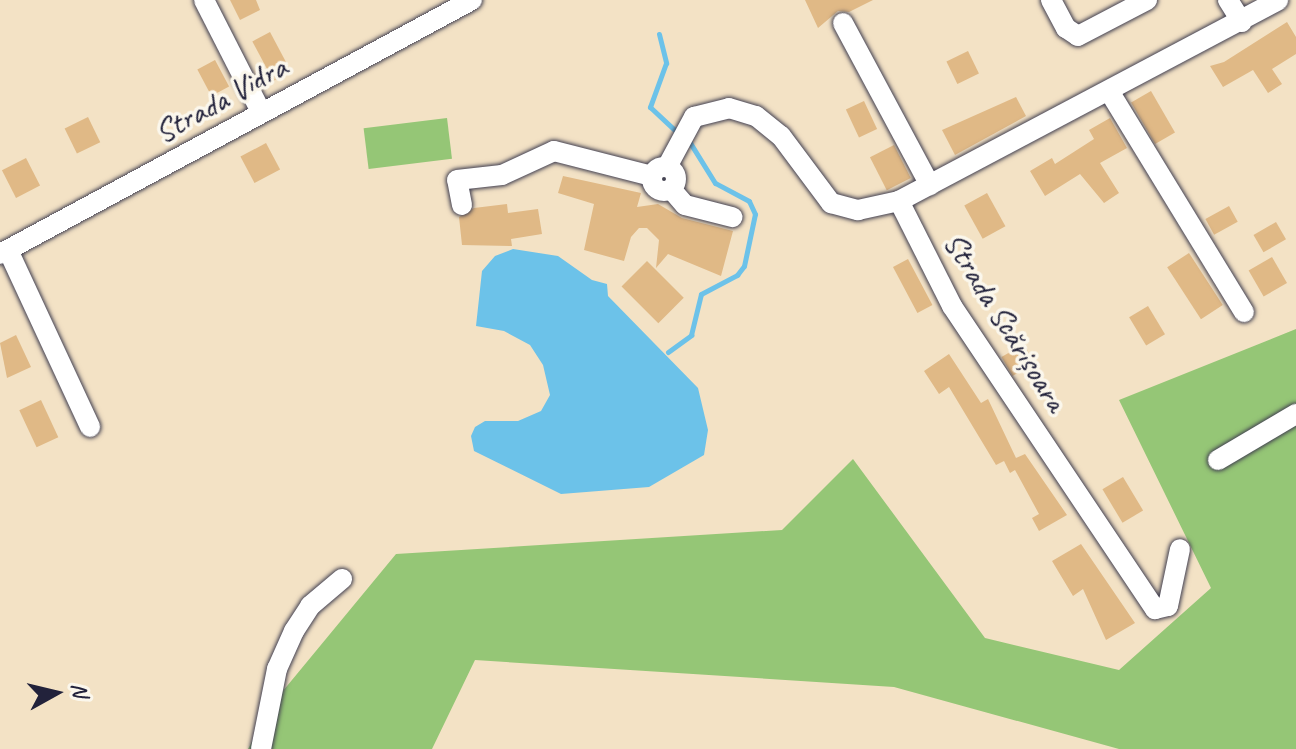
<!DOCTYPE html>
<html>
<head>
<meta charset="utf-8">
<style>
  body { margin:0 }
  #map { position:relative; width:1296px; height:749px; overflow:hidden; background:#f3e2c5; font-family:Caveat,sans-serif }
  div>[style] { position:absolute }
  .green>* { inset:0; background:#95c676; transform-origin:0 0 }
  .water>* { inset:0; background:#6cc2e9 }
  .stream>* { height:5px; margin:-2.5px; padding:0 2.5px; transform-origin:2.5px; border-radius:2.5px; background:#6cc2e9 }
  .building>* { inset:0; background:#e0b986; transform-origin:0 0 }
  .roads { filter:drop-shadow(0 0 2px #413f50) drop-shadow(0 0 2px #413f50) }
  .minor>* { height:20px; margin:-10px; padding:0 10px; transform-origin:10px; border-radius:10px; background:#fff }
  .minor>.ring { margin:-10px; padding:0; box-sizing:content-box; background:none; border:20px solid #fff; border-radius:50% }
  span { translate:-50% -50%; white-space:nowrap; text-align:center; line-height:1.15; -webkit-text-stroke:7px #fbf7ec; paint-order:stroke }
  .street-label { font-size:32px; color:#22223b }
  .north { position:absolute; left:16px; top:653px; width:80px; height:80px; -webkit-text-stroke:6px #fbf7ec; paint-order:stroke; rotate:82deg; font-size:22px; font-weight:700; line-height:32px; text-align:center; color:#22223b }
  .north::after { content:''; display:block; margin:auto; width:28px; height:36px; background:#22223b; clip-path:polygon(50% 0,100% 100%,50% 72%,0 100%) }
</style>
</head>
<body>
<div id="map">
  <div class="green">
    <div style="left:447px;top:118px;width:41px;height:84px;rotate:83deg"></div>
    <div style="clip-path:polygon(1296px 329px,1296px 749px,1119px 749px,894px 687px,475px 660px,432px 749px,248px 749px,273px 703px,396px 554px,782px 530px,853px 459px,985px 638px,1119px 670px,1211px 588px,1119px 400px)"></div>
  </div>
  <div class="water">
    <div style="clip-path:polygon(513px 249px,558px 256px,592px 280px,607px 284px,608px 296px,698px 388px,708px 430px,704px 455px,649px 487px,561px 494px,474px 451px,471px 436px,475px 427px,485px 421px,518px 421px,541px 411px,550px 395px,543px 365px,530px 345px,504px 331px,476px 326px,482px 271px,495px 256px)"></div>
  </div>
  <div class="stream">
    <div style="left:659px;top:34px;width:30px;rotate:76deg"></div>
    <div style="left:666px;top:63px;width:47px;rotate:110deg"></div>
    <div style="left:650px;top:107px;width:42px;rotate:43.1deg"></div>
    <div style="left:668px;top:352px;width:29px;rotate:-36deg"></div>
    <div style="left:691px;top:335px;width:42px;rotate:-76.3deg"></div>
    <div style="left:701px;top:294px;width:41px;rotate:-27.8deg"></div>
    <div style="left:737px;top:275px;width:11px;rotate:-52deg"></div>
    <div style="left:744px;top:266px;width:53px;rotate:-78.1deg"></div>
    <div style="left:755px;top:214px;width:14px;rotate:-115deg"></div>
    <div style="left:749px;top:201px;width:38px;rotate:-152deg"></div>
    <div style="left:715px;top:183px;width:49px;rotate:-121.8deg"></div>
  </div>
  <div class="building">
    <div style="clip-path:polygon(230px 0,256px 0,260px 10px,240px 20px)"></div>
    <div style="clip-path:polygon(805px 0,873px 0,849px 12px,838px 11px,818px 28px)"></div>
    <div style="clip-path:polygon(1287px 22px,1296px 37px,1296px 54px,1272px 69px,1282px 84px,1268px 93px,1253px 70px,1223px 87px,1210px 66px,1224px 62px)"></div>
    <div style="left:270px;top:32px;width:45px;height:20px;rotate:62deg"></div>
    <div style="left:968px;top:51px;width:25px;height:24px;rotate:64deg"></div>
    <div style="left:215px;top:60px;width:30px;height:20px;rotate:62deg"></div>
    <div style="left:1151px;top:91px;width:48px;height:23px;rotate:60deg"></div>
    <div style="clip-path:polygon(1016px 97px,1026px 116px,955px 155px,942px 130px)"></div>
    <div style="left:864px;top:101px;width:31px;height:20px;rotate:65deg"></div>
    <div style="left:88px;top:117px;width:28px;height:26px;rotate:64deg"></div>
    <div style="clip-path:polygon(1110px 118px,1127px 148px,1100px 163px,1119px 193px,1104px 203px,1080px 174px,1045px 196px,1030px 171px,1052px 158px,1055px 164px,1094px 139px,1089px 130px)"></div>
    <div style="left:266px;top:143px;width:30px;height:29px;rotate:62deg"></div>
    <div style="left:894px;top:145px;width:37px;height:27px;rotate:63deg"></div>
    <div style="left:26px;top:158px;width:31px;height:27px;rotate:63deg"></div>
    <div style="clip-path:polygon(563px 176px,641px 193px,637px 207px,658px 204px,682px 218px,733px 231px,721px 276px,668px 254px,656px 268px,659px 240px,647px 228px,639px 228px,631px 237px,624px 261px,584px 250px,594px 204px,558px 193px)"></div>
    <div style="left:987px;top:193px;width:38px;height:26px;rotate:61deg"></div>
    <div style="clip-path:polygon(507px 204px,508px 213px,538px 209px,542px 234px,511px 239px,512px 246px,462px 245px,459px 217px,474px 208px)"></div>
    <div style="left:1229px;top:206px;width:18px;height:27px;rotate:61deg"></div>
    <div style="left:1276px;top:222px;width:20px;height:26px;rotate:60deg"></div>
    <div style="left:1189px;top:253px;width:62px;height:26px;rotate:57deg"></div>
    <div style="left:1272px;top:257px;width:30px;height:27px;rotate:60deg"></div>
    <div style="left:908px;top:259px;width:52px;height:17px;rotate:62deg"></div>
    <div style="left:647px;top:261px;width:52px;height:36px;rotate:45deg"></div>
    <div style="left:1148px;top:306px;width:33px;height:22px;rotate:59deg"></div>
    <div style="clip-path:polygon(16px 335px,31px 367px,7px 378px,0 343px)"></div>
    <div style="left:1024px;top:344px;width:22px;height:26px;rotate:60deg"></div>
    <div style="clip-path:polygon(949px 354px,981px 403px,988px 399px,1016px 458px,1025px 454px,1067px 515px,1039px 531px,1032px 518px,1039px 514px,1015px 470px,1010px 473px,1004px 461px,996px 465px,949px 387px,939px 394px,924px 371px)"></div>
    <div style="left:41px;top:400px;width:41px;height:24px;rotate:65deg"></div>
    <div style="left:1123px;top:477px;width:39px;height:24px;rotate:59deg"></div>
    <div style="clip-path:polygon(1081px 544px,1135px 623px,1106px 640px,1083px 589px,1073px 596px,1052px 561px)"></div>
  </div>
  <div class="roads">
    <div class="minor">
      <div style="left:204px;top:0;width:123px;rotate:63deg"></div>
      <div style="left:1051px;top:0;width:32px;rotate:62deg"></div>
      <div style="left:1066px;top:28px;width:14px;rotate:34deg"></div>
      <div style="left:1078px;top:36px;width:78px;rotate:-27.6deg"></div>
      <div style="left:1228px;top:0;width:26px;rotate:58deg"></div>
      <div style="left:843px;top:23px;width:184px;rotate:61.8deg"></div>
      <div style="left:1109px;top:91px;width:259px;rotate:58.6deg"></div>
      <div class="ring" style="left:652px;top:167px;width:4px;height:4px"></div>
      <div style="left:667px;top:167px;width:57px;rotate:-61.6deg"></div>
      <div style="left:694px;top:117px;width:36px;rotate:-14deg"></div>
      <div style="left:729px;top:108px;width:28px;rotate:17deg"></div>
      <div style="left:756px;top:116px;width:32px;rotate:39deg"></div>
      <div style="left:781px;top:136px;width:84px;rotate:53.3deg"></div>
      <div style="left:831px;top:203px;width:28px;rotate:15deg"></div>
      <div style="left:858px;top:210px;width:42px;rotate:-12.4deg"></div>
      <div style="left:899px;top:201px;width:429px;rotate:-27.9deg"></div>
      <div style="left:671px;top:189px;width:21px;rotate:49deg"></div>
      <div style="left:685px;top:205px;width:49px;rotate:14.3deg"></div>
      <div style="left:899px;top:201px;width:118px;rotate:63.2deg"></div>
      <div style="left:952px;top:306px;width:365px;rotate:56.2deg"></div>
      <div style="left:1155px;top:609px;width:13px;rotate:-13deg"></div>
      <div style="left:1168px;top:606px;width:58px;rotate:-78.1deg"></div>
      <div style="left:462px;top:205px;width:25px;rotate:-101deg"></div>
      <div style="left:457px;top:180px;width:45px;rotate:-6.3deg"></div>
      <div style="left:502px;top:175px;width:57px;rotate:-24.8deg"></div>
      <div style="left:554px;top:151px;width:101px;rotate:14.3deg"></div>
      <div style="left:8px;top:250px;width:195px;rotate:65.1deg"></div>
      <div style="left:0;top:254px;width:536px;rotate:-28.29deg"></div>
      <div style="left:1218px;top:460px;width:91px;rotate:-30.5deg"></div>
      <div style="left:261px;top:749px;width:82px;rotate:-78.7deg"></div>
      <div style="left:277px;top:669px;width:42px;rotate:-65.9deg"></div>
      <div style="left:294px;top:631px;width:30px;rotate:-57deg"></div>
      <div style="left:310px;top:606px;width:42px;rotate:-40.2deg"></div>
    </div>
  </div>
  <div class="street-label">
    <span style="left:221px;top:100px;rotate:-29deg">Strada Vidra</span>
    <span style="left:1005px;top:322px;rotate:58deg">Strada Scărișoara</span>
  </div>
  <div class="north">N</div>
</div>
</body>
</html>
